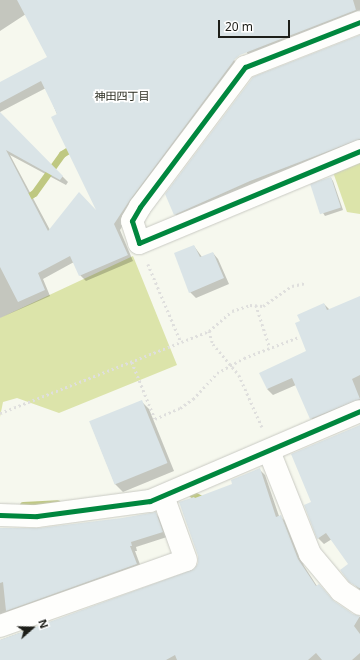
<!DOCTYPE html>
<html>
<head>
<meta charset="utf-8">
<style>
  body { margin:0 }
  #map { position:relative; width:360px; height:660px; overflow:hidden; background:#f6f8ee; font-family:"Noto Sans","Noto Sans JP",sans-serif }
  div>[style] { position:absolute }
  .forest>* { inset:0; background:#dce4aa }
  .shadow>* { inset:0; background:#0003 }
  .stream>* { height:7px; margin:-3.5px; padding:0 3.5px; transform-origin:3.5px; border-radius:3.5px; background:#bfc881 }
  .building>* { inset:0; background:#dae4e7; transform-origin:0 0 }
  .path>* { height:2.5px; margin-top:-1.25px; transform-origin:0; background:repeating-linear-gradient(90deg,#dfdfdd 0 2px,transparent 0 5px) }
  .roads { filter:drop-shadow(0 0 1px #c9cac3) drop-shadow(0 0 1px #c9cac3) }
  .minor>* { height:22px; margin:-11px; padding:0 11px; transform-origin:11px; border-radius:11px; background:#fefefc }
  .cycleway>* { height:5px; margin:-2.5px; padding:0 2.5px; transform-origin:2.5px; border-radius:2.5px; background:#00873e }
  span { translate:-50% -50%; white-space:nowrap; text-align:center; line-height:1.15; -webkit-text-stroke:3.5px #fff; paint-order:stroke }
  .neighbourhood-label { font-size:11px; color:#2b2d21 }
  .north { position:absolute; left:12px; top:608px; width:40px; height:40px; -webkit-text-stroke:3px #fff; paint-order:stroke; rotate:70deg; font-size:11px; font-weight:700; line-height:16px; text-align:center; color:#1d1e19 }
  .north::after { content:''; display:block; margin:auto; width:14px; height:18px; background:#1d1e19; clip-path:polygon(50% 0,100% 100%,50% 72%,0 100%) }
  .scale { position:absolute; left:218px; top:20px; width:72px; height:18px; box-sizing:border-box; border:2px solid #1d1e19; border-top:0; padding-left:5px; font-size:12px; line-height:14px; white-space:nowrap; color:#1d1e19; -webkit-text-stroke:3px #fff; paint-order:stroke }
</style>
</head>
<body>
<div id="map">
  <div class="forest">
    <div style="clip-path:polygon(360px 161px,360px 214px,347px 212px,333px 172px)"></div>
    <div style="clip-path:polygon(133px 256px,177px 365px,59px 413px,17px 398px,3px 402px,0 417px,0 318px)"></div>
  </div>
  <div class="shadow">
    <div style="clip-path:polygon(0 0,212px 0,238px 70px,136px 205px,120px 230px,133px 261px,86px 281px,80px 275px,74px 262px,43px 279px,50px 296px,0 318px,0 144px,15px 129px,68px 182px,66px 185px,10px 155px,50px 230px,99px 214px,46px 88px,0 112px,0 84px,49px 58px,26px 14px,0 31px)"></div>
    <div style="clip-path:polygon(240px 0,360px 0,360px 17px,253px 59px,247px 53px)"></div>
    <div style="clip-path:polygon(360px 36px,360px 147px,181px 221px,175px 214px)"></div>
    <div style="clip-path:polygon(331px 178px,333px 181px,343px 210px,325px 216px,323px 213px)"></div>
    <div style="clip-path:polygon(194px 246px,202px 257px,213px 253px,218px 259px,229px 284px,196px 298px,190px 292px)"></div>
    <div style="clip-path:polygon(360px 297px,360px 406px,317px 424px,311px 418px,296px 385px,273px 395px,267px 389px,307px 352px,301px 321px,324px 304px,330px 310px)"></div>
    <div style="clip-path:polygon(141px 401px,149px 409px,174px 471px,123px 492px,115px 484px,91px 424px)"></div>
    <div style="clip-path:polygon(360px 426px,360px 590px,350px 581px,349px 564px,332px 539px,324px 544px,318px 538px,305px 506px,312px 503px)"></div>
    <div style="clip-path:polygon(259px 469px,265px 475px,279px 516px,287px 522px,304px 566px,317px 586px,335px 603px,352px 615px,360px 617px,360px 660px,0 660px,0 640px,191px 572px,196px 569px,199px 563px,195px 499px,233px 485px)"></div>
    <div style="clip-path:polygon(155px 513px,161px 519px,167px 537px,136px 547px,137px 551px,135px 551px,142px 570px,0 620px,0 529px,39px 529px,123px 519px)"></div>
  </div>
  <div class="stream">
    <div style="left:22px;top:201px;width:14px;rotate:-34deg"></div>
    <div style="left:34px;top:193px;width:48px;rotate:-54.3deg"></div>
    <div style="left:62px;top:154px;width:15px;rotate:-32deg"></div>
    <div style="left:192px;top:494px;width:17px;rotate:28deg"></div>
    <div style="left:23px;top:505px;width:34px;rotate:-3deg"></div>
  </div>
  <div class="building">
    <div style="clip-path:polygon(17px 0,353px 0,356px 10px,240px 55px,235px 59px,130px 200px,114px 224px,128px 255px,79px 276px,70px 256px,38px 273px,45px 290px,18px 302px,0 267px,0 112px,63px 176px,60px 180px,6px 150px,48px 231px,79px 192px,96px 210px,51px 117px,57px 114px,41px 81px,0 103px,0 82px,47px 57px)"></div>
    <div style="clip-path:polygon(360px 35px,360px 139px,250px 181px,174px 215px,165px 194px,253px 77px)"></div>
    <div style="left:331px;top:177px;width:32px;height:22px;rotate:72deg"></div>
    <div style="clip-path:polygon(194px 245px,200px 257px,213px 252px,224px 278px,189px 293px,174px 253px)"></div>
    <div style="clip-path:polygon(360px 296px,360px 375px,352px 379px,360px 399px,310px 419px,292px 378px,267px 389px,259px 373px,306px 351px,295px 323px,300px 321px,297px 315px,324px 303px,327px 310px)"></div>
    <div style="left:142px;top:400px;width:68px;height:57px;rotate:68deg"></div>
    <div style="clip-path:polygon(360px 425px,360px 588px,359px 588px,349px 582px,340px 570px,348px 564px,326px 533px,317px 539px,304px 505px,311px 502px,291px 454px)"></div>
    <div style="clip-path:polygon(260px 468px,276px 517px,281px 515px,298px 559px,316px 586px,319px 584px,334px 601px,353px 614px,360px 616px,354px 626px,360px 634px,360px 653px,352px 660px,322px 660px,316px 653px,308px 660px,177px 660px,175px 655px,166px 660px,0 660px,0 640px,194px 569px,198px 563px,198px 556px,179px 502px,194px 497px,195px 498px,232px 484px,231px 480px)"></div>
    <div style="clip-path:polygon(156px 512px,163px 532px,131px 542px,132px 546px,130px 546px,137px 564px,6px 611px,3px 582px,0 583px,0 528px,39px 528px,122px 518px)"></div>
  </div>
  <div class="path">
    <div style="left:148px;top:264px;width:85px;rotate:67.1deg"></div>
    <div style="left:256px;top:305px;width:45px;rotate:72deg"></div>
    <div style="left:209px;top:331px;width:14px;rotate:73deg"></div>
    <div style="left:213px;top:344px;width:40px;rotate:50deg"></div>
    <div style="left:239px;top:375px;width:57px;rotate:66.1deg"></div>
    <div style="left:132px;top:362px;width:61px;rotate:68deg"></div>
    <div style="left:155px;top:419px;width:27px;rotate:-24deg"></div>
    <div style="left:180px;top:408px;width:16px;rotate:-35deg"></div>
    <div style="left:193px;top:399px;width:35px;rotate:-47deg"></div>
    <div style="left:217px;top:373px;width:31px;rotate:-29deg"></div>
    <div style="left:244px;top:358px;width:59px;rotate:-20.9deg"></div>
    <div style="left:0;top:413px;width:225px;rotate:-21.4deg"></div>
    <div style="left:209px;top:331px;width:30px;rotate:-41deg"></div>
    <div style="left:232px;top:311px;width:19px;rotate:-18deg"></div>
    <div style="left:250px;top:305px;width:13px;rotate:4deg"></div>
    <div style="left:263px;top:306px;width:35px;rotate:-35deg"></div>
    <div style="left:292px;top:286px;width:14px;rotate:-12deg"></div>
  </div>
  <div class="roads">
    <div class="minor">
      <div style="left:360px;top:22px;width:123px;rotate:158.6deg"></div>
      <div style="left:245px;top:67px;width:175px;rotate:126.9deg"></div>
      <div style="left:140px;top:207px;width:16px;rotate:120deg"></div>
      <div style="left:132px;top:221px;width:23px;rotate:72deg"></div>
      <div style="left:139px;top:243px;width:239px;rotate:-22.6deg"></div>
      <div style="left:269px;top:451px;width:111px;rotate:68.3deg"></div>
      <div style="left:310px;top:554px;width:48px;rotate:50deg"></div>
      <div style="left:341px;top:591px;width:23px;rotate:34deg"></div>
      <div style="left:0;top:515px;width:37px;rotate:2deg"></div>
      <div style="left:37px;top:516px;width:114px;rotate:-7.6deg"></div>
      <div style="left:150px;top:501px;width:228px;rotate:-23.2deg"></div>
      <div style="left:0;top:626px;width:197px;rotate:-19.5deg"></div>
      <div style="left:186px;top:560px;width:68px;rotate:-109.8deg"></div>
    </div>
  </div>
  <div class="cycleway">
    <div style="left:360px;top:22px;width:123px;rotate:158.6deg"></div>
    <div style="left:245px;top:67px;width:175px;rotate:126.9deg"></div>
    <div style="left:140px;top:207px;width:16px;rotate:120deg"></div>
    <div style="left:132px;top:221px;width:23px;rotate:72deg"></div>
    <div style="left:139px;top:243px;width:239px;rotate:-22.6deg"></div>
    <div style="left:0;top:515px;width:37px;rotate:2deg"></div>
    <div style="left:37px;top:516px;width:114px;rotate:-7.6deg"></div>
    <div style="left:150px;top:501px;width:228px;rotate:-23.2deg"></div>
  </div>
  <div class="neighbourhood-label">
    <span style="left:122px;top:96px">神田四丁目</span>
  </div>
  <div class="north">N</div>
  <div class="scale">20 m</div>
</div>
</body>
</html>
